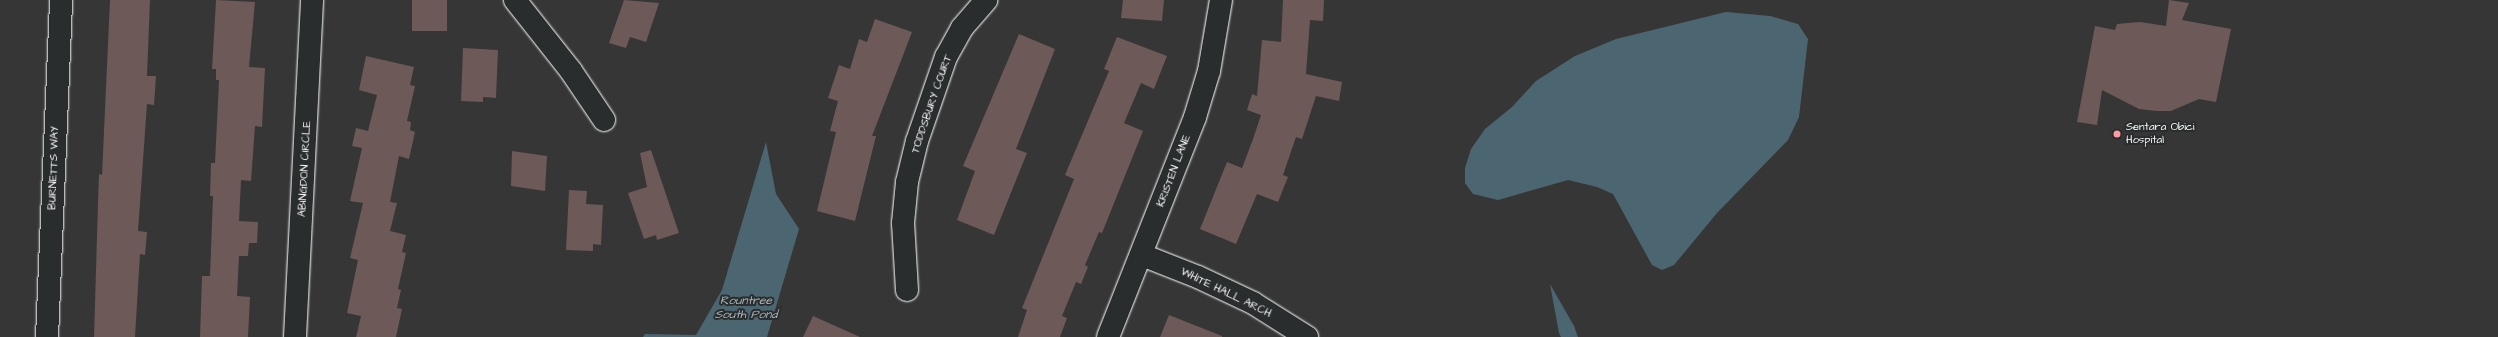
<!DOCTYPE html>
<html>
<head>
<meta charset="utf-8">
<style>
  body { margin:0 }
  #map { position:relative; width:2498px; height:337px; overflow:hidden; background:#373636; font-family:"Architects Daughter",sans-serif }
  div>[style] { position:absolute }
  .water>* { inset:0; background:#4c6671 }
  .building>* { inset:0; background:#6c5958; transform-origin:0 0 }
  .roads { filter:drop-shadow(0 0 1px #fff) drop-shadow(0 0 1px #fff) }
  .minor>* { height:22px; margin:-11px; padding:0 11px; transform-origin:11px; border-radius:11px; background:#2a2d2e }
  .dots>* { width:11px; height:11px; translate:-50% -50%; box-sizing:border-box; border:2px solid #2a2d2e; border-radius:50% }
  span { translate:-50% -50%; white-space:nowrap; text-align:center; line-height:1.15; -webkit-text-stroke:4px #2a2d2e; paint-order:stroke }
  .street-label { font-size:11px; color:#fff }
  .poi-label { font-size:11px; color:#fff }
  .left { translate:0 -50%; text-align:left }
  .water-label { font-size:12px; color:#aebabf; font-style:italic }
</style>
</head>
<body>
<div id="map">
  <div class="water">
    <div style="clip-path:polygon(1726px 12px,1770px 16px,1798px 24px,1808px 39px,1799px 117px,1788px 140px,1717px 213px,1674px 265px,1662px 270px,1652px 265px,1613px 194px,1597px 187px,1568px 180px,1498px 200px,1473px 194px,1465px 183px,1465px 168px,1471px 149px,1485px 129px,1512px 107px,1536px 81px,1575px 56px,1616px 39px)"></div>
    <div style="clip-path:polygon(766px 142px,776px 194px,799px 229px,767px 337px,643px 337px,645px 334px,696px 335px,722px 290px)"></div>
    <div style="clip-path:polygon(1550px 284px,1574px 326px,1578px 337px,1561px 337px,1559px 333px)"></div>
  </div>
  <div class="building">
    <div style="clip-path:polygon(110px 0,150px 0,147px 76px,156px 76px,154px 105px,147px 104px,138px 231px,147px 232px,145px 255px,140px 254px,135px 337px,94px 337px,98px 203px,99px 174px,102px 175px)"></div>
    <div style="clip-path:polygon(216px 0,255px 2px,249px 67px,265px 68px,262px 127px,255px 126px,251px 181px,241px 180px,239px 221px,258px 222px,257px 243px,249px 243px,248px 256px,239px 256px,237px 296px,250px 297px,248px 337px,200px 337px,202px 276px,210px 276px,213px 196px,210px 196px,211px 163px,215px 163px,219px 80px,216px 80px,216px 69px,212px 69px)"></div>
    <div style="left:412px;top:0;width:35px;height:31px"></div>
    <div style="clip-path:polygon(624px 0,659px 3px,646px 42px,630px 37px,626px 48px,609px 43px)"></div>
    <div style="clip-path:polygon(1123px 0,1164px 0,1162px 21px,1121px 18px)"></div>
    <div style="clip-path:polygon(1283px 0,1324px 0,1323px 21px,1310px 20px,1306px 74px,1342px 82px,1339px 101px,1316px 96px,1302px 139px,1296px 137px,1283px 175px,1288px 177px,1278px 202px,1257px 194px,1236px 244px,1200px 229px,1227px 162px,1242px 168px,1253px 139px,1261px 115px,1247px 110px,1252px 94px,1257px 96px,1262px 40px,1281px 42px)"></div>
    <div style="clip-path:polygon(2169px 0,2189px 3px,2182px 20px,2231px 29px,2216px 102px,2199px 99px,2171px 111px,2157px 111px,2139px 109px,2102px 90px,2097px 125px,2077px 122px,2095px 26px,2115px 30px,2117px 24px,2140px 22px,2166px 26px)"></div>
    <div style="clip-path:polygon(875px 19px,912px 32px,872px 136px,876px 136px,855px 221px,817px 211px,836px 132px,830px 131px,838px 101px,828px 98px,839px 65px,850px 69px,859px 39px,867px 42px)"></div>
    <div style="clip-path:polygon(1019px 34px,1055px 49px,1016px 149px,1027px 153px,994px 235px,957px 220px,975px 171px,963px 166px)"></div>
    <div style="clip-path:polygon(1117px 37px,1167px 56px,1154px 89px,1141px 83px,1124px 123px,1143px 131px,1102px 233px,1099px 232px,1085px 265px,1088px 267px,1081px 284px,1076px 282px,1062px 316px,1067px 318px,1060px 337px,1018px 337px,1027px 310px,1022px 308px,1074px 179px,1065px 175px,1109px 71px,1104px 69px)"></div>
    <div style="clip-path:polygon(463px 48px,498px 50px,496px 98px,483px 97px,483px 102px,461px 101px)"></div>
    <div style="clip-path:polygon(366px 56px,414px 67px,410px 85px,415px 86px,407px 121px,411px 122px,410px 130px,415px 132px,409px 159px,399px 156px,390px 202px,397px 203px,390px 231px,406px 235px,402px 252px,406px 253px,398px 289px,401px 290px,397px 308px,402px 309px,396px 337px,356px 337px,361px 316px,347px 313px,358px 260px,350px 258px,363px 203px,350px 201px,362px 148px,352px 146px,356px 128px,368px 131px,377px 95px,359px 90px)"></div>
    <div style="clip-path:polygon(651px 150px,679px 233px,657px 240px,656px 235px,644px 239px,628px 193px,647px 187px,640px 153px)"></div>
    <div style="clip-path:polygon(512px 151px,547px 156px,545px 191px,511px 186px)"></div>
    <div style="clip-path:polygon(569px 190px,587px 191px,586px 204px,603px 205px,601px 245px,593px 244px,593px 251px,566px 250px)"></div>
    <div style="clip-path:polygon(1169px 315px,1222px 336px,1222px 337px,1160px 337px)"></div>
    <div style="clip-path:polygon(813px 316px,860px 337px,803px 337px)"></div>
  </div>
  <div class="roads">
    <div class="minor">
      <div style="left:515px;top:0;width:90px;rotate:51.7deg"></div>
      <div style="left:571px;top:71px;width:59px;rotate:56deg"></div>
      <div style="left:1142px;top:255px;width:60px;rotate:21.4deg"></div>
      <div style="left:1198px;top:277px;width:61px;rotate:25.3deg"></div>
      <div style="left:1253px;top:303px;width:64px;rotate:32.2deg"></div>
      <div style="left:907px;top:290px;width:67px;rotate:-93.4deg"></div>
      <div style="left:903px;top:223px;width:41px;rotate:-84.4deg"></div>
      <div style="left:907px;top:182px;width:42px;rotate:-76.3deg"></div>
      <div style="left:917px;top:141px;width:89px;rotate:-71deg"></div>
      <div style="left:946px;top:57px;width:33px;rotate:-61deg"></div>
      <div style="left:962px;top:28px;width:37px;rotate:-49deg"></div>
      <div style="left:47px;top:337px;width:337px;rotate:-87.6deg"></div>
      <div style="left:295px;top:337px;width:337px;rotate:-87.1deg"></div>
      <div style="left:1108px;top:337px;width:237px;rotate:-68.4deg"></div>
      <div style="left:1195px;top:117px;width:48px;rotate:-73.1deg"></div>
      <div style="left:1209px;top:71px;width:72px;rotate:-80.4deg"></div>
    </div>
  </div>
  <div class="dots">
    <div style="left:2117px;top:134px;background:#ff9aa2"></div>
  </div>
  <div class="street-label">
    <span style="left:932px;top:104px;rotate:-71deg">TODDSBURY COURT</span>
    <span style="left:54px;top:168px;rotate:-88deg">BURNETTS WAY</span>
    <span style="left:305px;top:169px;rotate:-87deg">ABINGDON CIRCLE</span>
    <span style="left:1174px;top:171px;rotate:-69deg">KRISTEN LANE</span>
    <span style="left:1226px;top:293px;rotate:26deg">WHITE HALL ARCH</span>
  </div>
  <div class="poi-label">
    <span class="left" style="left:2126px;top:134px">Sentara Obici<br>Hospital</span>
  </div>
  <div class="water-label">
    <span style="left:746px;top:308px">Rountree<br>South Pond</span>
  </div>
</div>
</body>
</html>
